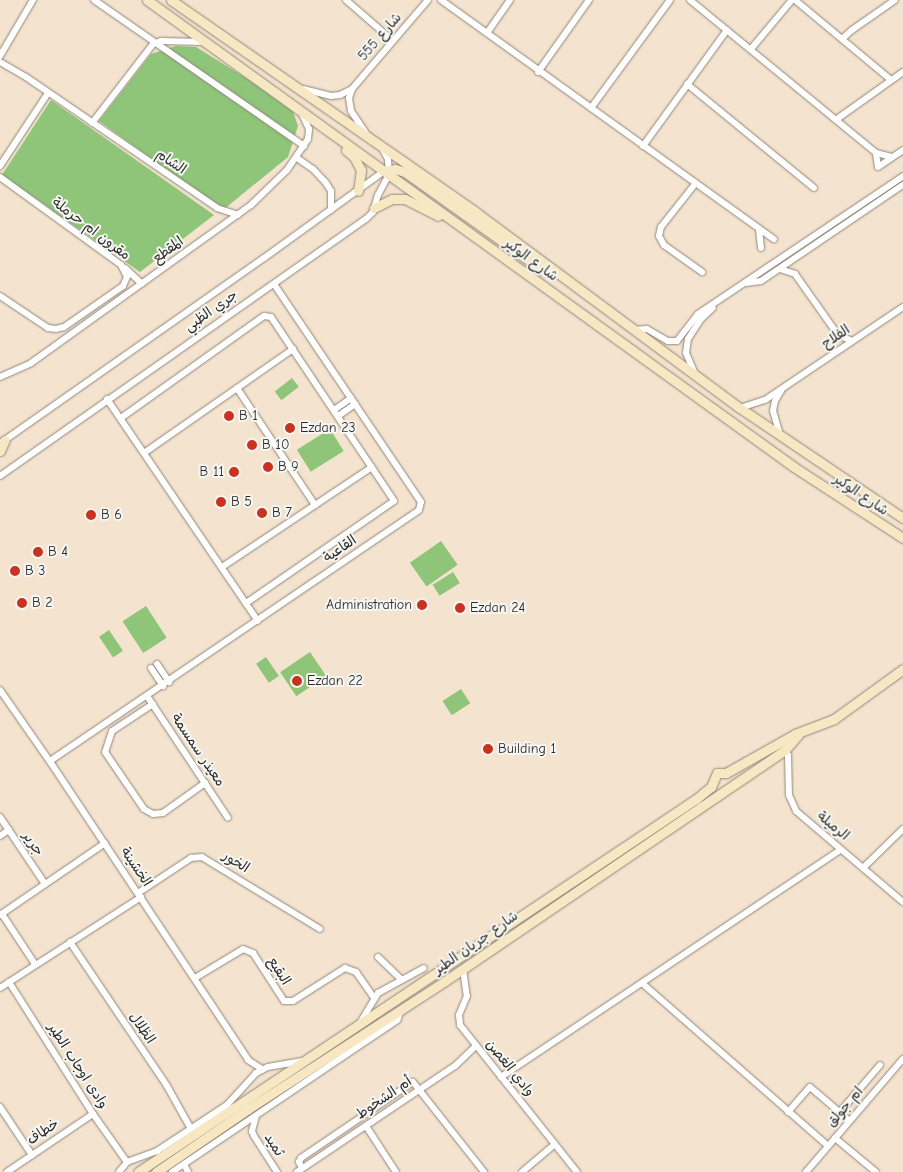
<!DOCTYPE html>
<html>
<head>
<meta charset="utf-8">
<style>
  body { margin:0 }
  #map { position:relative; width:903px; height:1172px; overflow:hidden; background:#f4e3ce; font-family:"Comic Neue","Playpen Sans Arabic",sans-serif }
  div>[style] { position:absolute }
  .green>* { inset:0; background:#8ec578; transform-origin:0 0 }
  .roads { filter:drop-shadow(0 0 1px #90877c) drop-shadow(0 0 1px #90877c) }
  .street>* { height:6px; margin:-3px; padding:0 3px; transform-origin:3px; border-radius:3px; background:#fff }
  .secondary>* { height:9px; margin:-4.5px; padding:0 4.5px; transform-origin:4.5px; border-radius:4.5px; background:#f7e8c3 }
  .dots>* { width:14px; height:14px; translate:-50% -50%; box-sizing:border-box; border:2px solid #f6f6f2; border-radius:50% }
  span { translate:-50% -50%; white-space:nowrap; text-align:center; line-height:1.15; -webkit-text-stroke:4px #f6f6f2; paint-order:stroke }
  .street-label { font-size:14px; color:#2b2b2b }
  .poi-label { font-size:14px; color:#2b2b2b }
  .left { translate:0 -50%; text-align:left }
  .right { translate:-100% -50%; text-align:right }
</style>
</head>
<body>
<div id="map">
  <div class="green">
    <div style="clip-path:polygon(176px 46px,196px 47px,291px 106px,298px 126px,288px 157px,223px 210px,99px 121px,151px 54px)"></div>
    <div style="clip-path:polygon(51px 100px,214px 215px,140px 272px,2px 175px)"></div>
    <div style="left:292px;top:378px;width:11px;height:22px;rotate:52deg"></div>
    <div style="left:330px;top:429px;width:26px;height:39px;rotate:58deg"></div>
    <div style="left:441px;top:541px;width:29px;height:38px;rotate:55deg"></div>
    <div style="left:453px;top:572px;width:13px;height:24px;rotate:58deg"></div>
    <div style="left:146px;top:606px;width:38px;height:28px;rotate:57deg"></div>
    <div style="left:109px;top:630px;width:25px;height:12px;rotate:56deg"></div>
    <div style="left:310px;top:652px;width:29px;height:36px;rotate:56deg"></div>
    <div style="left:266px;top:657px;width:23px;height:12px;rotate:56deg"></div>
    <div style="left:461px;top:689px;width:17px;height:22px;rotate:57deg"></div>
  </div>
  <div class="roads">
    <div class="street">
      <div style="left:94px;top:0;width:256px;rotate:34.8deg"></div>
      <div style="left:346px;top:0;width:62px;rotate:41.1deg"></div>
      <div style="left:441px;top:0;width:410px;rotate:35.7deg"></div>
      <div style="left:690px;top:0;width:241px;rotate:39.4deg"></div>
      <div style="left:876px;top:153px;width:16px;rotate:14deg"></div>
      <div style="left:795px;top:0;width:125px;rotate:39.8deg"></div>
      <div style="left:487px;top:33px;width:40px;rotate:-55.1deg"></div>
      <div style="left:842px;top:39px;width:13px;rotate:-42deg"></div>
      <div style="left:852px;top:30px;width:52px;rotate:-34.9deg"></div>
      <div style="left:751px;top:49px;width:64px;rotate:-50.1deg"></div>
      <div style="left:0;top:56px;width:65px;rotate:-59.5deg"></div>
      <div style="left:0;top:62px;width:30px;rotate:30deg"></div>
      <div style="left:26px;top:77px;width:232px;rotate:34.4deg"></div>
      <div style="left:217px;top:208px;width:22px;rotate:18deg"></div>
      <div style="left:538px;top:72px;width:88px;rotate:-54.7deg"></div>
      <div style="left:687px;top:84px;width:164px;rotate:39.3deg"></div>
      <div style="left:303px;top:89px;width:29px;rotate:14deg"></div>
      <div style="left:331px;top:96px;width:9px;rotate:-6deg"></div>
      <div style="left:340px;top:95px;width:13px;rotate:-27deg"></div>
      <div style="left:352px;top:89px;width:117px;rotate:-49.5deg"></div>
      <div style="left:352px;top:89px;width:9px;rotate:108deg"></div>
      <div style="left:349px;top:98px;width:13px;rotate:81deg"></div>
      <div style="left:351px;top:111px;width:27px;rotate:56deg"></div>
      <div style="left:591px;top:108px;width:134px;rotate:-53.8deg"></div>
      <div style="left:837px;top:119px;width:81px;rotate:-35.5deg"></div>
      <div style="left:92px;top:123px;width:100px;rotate:-52.3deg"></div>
      <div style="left:153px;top:44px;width:9px;rotate:-21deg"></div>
      <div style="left:161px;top:41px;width:43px;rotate:1.3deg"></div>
      <div style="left:643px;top:146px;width:143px;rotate:-54.1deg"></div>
      <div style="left:876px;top:153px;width:14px;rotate:82deg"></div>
      <div style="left:878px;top:167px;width:30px;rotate:-34deg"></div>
      <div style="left:297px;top:158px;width:19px;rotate:35deg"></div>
      <div style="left:313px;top:169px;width:19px;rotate:47deg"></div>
      <div style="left:326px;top:183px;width:9px;rotate:58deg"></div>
      <div style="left:331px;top:191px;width:19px;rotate:90deg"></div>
      <div style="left:0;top:166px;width:87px;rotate:-56.7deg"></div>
      <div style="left:0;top:177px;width:150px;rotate:36deg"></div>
      <div style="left:121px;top:265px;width:13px;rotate:63deg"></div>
      <div style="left:127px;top:277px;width:10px;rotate:114deg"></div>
      <div style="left:123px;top:286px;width:72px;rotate:145.2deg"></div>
      <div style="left:64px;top:327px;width:8px;rotate:166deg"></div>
      <div style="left:56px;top:329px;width:8px;rotate:-173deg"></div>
      <div style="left:48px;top:328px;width:58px;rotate:-146.3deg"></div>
      <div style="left:695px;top:184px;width:55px;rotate:128.3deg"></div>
      <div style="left:661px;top:227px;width:9px;rotate:103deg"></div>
      <div style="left:659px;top:236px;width:10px;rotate:61deg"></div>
      <div style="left:664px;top:245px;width:47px;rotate:35.4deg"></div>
      <div style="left:759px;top:229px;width:19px;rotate:84deg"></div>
      <div style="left:125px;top:268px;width:23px;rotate:43deg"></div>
      <div style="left:780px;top:269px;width:16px;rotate:18deg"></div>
      <div style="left:795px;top:274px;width:75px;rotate:54.8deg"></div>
      <div style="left:838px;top:335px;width:15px;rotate:23deg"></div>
      <div style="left:746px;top:283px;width:15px;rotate:-8deg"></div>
      <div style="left:761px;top:281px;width:171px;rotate:-34.1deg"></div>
      <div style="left:633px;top:330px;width:14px;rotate:-4deg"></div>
      <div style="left:647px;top:329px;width:24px;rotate:30deg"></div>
      <div style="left:668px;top:341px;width:9px"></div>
      <div style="left:677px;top:341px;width:34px;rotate:-52deg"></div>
      <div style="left:698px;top:314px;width:247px;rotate:-33.9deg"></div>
      <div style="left:695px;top:374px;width:23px;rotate:-113deg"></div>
      <div style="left:686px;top:353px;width:14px;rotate:-82deg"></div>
      <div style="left:688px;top:339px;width:24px;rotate:-57deg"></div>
      <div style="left:701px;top:319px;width:16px;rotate:-43deg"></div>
      <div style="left:0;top:377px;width:34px;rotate:-24deg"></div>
      <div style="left:31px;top:363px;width:271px;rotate:-35.7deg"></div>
      <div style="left:251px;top:205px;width:50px;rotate:-44.2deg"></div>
      <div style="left:287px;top:170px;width:37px;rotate:-56deg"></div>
      <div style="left:308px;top:139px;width:10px;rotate:-84deg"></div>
      <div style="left:309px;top:129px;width:19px;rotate:-115deg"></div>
      <div style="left:237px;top:388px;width:141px;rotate:56.3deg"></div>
      <div style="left:107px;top:399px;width:268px;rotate:55.8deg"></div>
      <div style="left:740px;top:408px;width:26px;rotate:-18deg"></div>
      <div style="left:765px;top:400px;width:166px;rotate:-34deg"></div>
      <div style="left:334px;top:410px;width:21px;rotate:-35deg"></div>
      <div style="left:338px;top:416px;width:21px;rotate:-35deg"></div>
      <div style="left:121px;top:418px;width:176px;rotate:-35.5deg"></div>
      <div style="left:264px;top:316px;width:7px;rotate:8deg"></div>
      <div style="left:271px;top:317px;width:221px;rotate:56.2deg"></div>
      <div style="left:394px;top:501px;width:180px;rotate:145.4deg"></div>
      <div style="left:780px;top:435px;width:25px;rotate:-106deg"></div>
      <div style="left:773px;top:411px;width:10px;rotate:-79deg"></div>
      <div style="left:775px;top:401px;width:12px;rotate:-59deg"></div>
      <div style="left:2px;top:442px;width:320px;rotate:-35.1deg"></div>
      <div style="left:264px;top:258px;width:148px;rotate:-35.9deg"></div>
      <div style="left:144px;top:453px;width:182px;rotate:-34.9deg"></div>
      <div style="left:0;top:476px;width:447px;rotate:-35.1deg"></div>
      <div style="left:366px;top:219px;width:10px;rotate:-45deg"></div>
      <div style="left:373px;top:212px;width:18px;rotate:-74deg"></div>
      <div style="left:378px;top:195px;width:24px;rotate:-62deg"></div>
      <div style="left:389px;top:174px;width:15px;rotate:-94deg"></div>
      <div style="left:388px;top:159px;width:13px;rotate:-119deg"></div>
      <div style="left:222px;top:567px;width:180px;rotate:-33.7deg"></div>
      <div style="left:157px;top:664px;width:22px;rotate:56deg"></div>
      <div style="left:151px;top:668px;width:22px;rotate:56deg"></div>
      <div style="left:0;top:690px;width:89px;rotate:55.1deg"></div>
      <div style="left:51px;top:763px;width:356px;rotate:56.4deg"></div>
      <div style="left:248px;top:1060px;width:17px;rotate:33deg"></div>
      <div style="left:147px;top:696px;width:146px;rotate:56.4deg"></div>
      <div style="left:153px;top:704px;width:49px;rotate:146.6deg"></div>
      <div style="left:112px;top:731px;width:22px;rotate:108deg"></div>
      <div style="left:105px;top:752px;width:69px;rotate:55.6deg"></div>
      <div style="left:144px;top:809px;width:10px;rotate:29deg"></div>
      <div style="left:153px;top:814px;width:10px;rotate:-6deg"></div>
      <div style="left:163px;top:813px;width:52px;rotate:-35.5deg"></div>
      <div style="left:785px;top:750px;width:6px;rotate:59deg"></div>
      <div style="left:788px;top:755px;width:40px;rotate:88.6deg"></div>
      <div style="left:789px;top:795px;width:17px;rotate:66deg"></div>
      <div style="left:796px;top:811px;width:140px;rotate:40.4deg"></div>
      <div style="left:50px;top:761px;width:446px;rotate:-34.2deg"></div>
      <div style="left:419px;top:510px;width:8px;rotate:-76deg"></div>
      <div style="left:421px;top:502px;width:263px;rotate:-124deg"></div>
      <div style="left:0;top:817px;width:81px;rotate:56.1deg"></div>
      <div style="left:0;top:836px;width:11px;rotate:-34deg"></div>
      <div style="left:863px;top:868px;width:56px;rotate:-44.3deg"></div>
      <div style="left:138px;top:893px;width:64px;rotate:-33.4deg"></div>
      <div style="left:191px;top:858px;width:11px;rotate:-5deg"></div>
      <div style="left:202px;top:857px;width:138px;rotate:31.4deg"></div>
      <div style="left:2px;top:914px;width:60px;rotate:56.6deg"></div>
      <div style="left:0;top:915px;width:127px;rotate:-34.4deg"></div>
      <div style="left:70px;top:942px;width:174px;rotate:56deg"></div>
      <div style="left:167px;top:1086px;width:49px;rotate:60.8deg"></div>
      <div style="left:378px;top:957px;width:33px;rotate:44deg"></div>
      <div style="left:463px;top:969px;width:27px;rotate:82deg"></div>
      <div style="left:467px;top:996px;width:21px;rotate:113deg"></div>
      <div style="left:459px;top:1015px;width:10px;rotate:84deg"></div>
      <div style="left:460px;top:1025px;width:188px;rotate:51.5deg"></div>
      <div style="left:195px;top:978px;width:56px;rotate:-31.1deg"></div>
      <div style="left:243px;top:949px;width:11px;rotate:22deg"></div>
      <div style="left:253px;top:953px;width:57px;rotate:57.1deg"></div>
      <div style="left:284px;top:1001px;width:9px"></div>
      <div style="left:293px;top:1001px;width:62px;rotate:-32.4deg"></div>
      <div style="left:345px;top:968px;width:12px;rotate:20deg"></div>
      <div style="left:356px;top:972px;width:32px;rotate:55deg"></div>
      <div style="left:9px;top:982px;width:156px;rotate:57.5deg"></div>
      <div style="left:93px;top:1114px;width:59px;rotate:54.7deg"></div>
      <div style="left:642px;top:983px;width:247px;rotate:41.2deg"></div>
      <div style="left:0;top:988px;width:168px;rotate:-32.8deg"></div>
      <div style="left:360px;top:1023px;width:35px;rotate:-59deg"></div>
      <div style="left:378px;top:993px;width:52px;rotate:-28.5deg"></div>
      <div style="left:501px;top:1077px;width:409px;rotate:-33.8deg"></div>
      <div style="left:0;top:1107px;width:58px;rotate:56.3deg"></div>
      <div style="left:788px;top:1112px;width:33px;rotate:-49deg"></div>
      <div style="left:810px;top:1087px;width:52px;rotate:40.4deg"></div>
      <div style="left:839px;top:1113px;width:63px;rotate:-49.5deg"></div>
      <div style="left:256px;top:1116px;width:16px;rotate:105deg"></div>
      <div style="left:252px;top:1131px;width:5px;rotate:68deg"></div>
      <div style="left:254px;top:1136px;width:43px;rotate:57.4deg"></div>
      <div style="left:366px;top:1126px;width:55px;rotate:56.9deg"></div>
      <div style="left:835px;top:1138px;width:53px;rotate:39.7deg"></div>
      <div style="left:184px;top:1164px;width:9px;rotate:63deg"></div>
      <div style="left:302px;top:1168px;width:7px;rotate:-117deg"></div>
      <div style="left:299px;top:1162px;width:4px;rotate:-63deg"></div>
      <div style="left:301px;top:1158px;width:135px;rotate:-34.2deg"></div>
      <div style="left:413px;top:1082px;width:115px;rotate:51.7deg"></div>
      <div style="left:7px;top:1172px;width:104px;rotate:-34deg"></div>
      <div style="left:119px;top:1172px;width:13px;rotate:-51deg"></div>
      <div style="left:127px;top:1162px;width:32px;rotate:-20deg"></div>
      <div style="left:157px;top:1151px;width:84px;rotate:-33.3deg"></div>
      <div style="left:227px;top:1105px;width:43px;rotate:-47.8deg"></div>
      <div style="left:256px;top:1073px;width:13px;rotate:-27deg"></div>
      <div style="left:268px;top:1067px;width:35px;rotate:-10deg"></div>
      <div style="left:172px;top:1172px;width:272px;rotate:-34deg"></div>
      <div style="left:397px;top:1020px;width:10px;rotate:-66deg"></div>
      <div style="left:297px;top:1172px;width:190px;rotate:-33.9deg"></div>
      <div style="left:455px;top:1066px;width:29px;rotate:-44deg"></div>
      <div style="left:522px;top:1172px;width:43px;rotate:-40.3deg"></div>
      <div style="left:806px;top:1172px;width:149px;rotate:-49.4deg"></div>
    </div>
    <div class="secondary">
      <div style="left:147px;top:0;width:798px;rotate:35.82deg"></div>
      <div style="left:794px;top:467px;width:130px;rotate:33.1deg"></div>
      <div style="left:171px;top:0;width:373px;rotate:34.8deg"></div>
      <div style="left:477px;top:213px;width:327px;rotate:36.6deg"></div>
      <div style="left:740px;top:408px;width:197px;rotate:34deg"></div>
      <div style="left:346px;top:150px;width:11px;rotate:41deg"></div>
      <div style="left:354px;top:157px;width:15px;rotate:62deg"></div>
      <div style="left:361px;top:170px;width:21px;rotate:98deg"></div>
      <div style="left:384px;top:171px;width:11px;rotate:-10deg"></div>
      <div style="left:395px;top:169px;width:10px;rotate:17deg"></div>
      <div style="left:405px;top:172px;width:171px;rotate:35.5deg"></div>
      <div style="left:374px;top:208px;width:20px;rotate:-27deg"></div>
      <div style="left:392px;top:199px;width:13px"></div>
      <div style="left:405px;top:199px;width:37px;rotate:27deg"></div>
      <div style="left:0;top:451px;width:12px;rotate:-66deg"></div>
      <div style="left:138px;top:1172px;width:671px;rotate:-33.76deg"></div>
      <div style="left:696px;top:799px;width:19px;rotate:-39deg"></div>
      <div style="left:711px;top:787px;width:15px;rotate:-67deg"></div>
      <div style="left:717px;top:773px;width:9px"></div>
      <div style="left:726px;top:773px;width:79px;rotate:-29.5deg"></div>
      <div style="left:795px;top:734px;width:42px;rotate:-21deg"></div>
      <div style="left:834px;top:719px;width:85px;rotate:-35.9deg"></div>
      <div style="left:156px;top:1172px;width:112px;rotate:-34.4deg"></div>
      <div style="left:248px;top:1109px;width:235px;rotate:-33deg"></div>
      <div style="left:445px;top:981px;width:411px;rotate:-34.2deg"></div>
      <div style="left:785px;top:750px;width:20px;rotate:-49deg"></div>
    </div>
  </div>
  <div class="dots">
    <div style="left:229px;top:416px;background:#c8321e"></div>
    <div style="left:290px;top:428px;background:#c8321e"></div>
    <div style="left:252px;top:445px;background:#c8321e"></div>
    <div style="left:268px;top:467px;background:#c8321e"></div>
    <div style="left:234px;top:472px;background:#c8321e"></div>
    <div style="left:221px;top:502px;background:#c8321e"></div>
    <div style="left:262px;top:513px;background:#c8321e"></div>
    <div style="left:91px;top:515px;background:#c8321e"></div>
    <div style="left:38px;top:552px;background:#c8321e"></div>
    <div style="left:15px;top:571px;background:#c8321e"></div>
    <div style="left:22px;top:603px;background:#c8321e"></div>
    <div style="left:422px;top:605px;background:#c8321e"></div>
    <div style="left:460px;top:608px;background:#c8321e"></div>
    <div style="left:297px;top:681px;background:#c8321e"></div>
    <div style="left:488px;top:749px;background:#c8321e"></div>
  </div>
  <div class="street-label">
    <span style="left:380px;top:37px;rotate:-49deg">شارع 555</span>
    <span style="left:171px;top:162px;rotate:34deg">الشام</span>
    <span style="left:91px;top:229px;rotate:37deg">مقرون ام حرملة</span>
    <span style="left:168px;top:250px;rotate:-36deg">المقطع</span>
    <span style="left:531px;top:260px;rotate:36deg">شارع الوكير</span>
    <span style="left:211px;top:311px;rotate:-35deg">جري الظبي</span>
    <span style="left:836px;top:337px;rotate:-34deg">الفلاح</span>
    <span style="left:861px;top:495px;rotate:34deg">شارع الوكير</span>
    <span style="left:340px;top:549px;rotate:-34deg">القاعية</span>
    <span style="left:198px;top:750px;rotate:56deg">معيذر سمسمة</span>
    <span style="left:833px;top:826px;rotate:40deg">الرميلة</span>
    <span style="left:33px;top:844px;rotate:56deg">جرير</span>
    <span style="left:236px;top:862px;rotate:32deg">الخور</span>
    <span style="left:136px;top:867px;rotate:56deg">الخشينة</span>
    <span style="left:476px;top:943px;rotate:-35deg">شارع جريان الطير</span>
    <span style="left:279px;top:971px;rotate:58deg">البقيع</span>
    <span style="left:142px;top:1028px;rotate:56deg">الظلال</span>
    <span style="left:78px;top:1066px;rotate:57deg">وادى اوجاب الطير</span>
    <span style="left:510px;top:1068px;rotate:51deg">وادي الغصن</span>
    <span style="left:384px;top:1098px;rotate:-34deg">أم الشخوط</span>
    <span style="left:845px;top:1107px;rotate:-49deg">ام جولق</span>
    <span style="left:43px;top:1132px;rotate:-34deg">خطاف</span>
    <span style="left:274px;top:1145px;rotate:58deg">ثميد</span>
  </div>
  <div class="poi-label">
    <span class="left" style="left:239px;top:416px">B 1</span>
    <span class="left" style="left:300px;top:428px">Ezdan 23</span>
    <span class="left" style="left:262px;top:445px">B 10</span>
    <span class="left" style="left:278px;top:467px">B 9</span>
    <span class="right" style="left:224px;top:472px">B 11</span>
    <span class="left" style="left:231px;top:502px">B 5</span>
    <span class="left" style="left:272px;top:513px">B 7</span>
    <span class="left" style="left:101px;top:515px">B 6</span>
    <span class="left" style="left:48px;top:552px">B 4</span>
    <span class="left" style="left:25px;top:571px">B 3</span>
    <span class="left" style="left:32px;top:603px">B 2</span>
    <span class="right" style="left:412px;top:605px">Administration</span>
    <span class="left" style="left:470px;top:608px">Ezdan 24</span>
    <span class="left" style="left:307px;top:681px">Ezdan 22</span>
    <span class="left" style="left:498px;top:749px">Building 1</span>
  </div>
</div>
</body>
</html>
